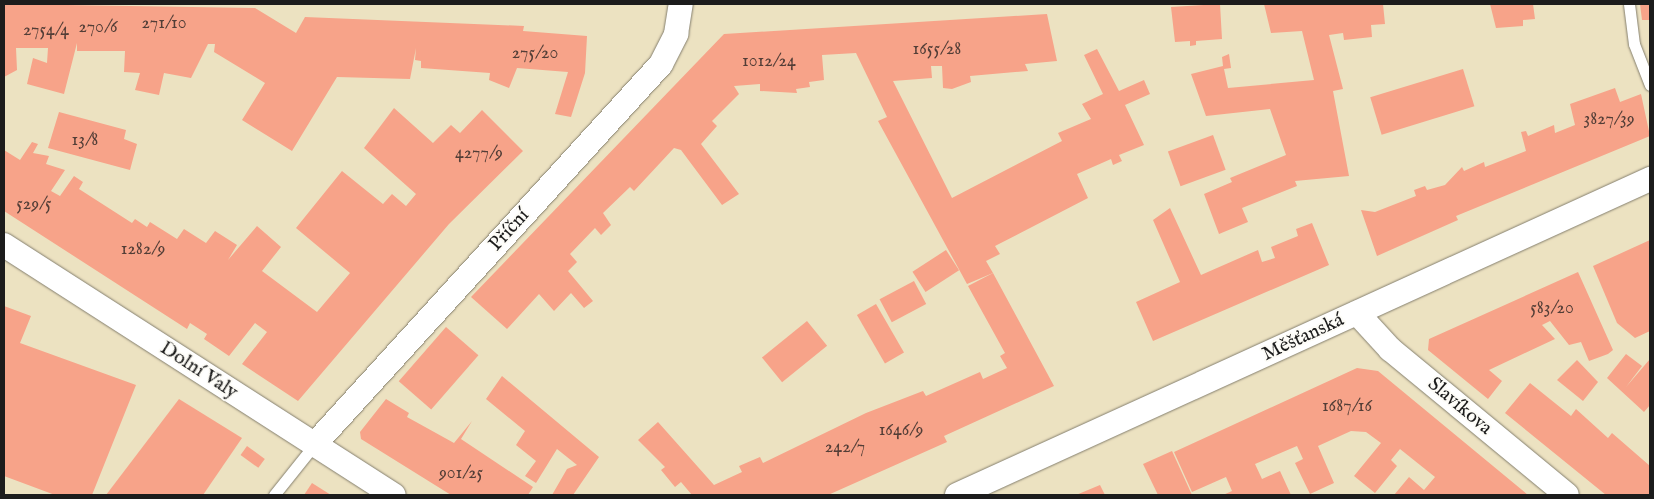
<!DOCTYPE html>
<html>
<head>
<meta charset="utf-8">
<style>
  body { margin:0 }
  #map { position:relative; width:1654px; height:499px; overflow:hidden; background:#ece2c1; font-family:"IM FELL English",serif }
  div>[style] { position:absolute }
  .building>* { inset:0; background:#f7a389; transform-origin:0 0 }
  .roads { filter:drop-shadow(0 0 1px #847f6e) drop-shadow(0 0 1px #847f6e) }
  .lane>* { height:11px; margin:-5.5px; padding:0 5.5px; transform-origin:5.5px; border-radius:5.5px; background:#fff }
  .street>* { height:24px; margin:-12px; padding:0 12px; transform-origin:12px; border-radius:12px; background:#fff }
  span { translate:-50% -50%; white-space:nowrap; text-align:center; line-height:1.15; -webkit-text-stroke:4px #fdfcf7; paint-order:stroke }
  .number-label { font-size:18px; color:#533e37 }
  .number-label span { -webkit-text-stroke-width:0 }
  .street-label { font-size:20px; color:#1c1c1c }
  .frame { position:absolute; inset:0; border:5px solid #1c1c1c; pointer-events:none }
</style>
</head>
<body>
<div id="map">
  <div class="building">
    <div style="clip-path:polygon(4px 4px,255px 8px,296px 33px,305px 17px,524px 26px,523px 31px,587px 36px,585px 73px,571px 117px,555px 114px,568px 72px,517px 68px,509px 88px,489px 80px,490px 73px,421px 68px,421px 61px,415px 60px,416px 48px,410px 79px,337px 77px,292px 151px,242px 120px,265px 83px,214px 52px,215px 44px,208px 44px,191px 78px,164px 73px,159px 95px,135px 90px,140px 73px,124px 72px,125px 51px,77px 51px,77px 43px,64px 94px,27px 84px,33px 58px,47px 63px,48px 48px,16px 48px,17px 70px,4px 77px)"></div>
    <div style="clip-path:polygon(1220px 4px,1222px 39px,1196px 41px,1196px 45px,1190px 46px,1190px 41px,1175px 42px,1171px 7px)"></div>
    <div style="clip-path:polygon(1264px 4px,1383px 4px,1385px 24px,1371px 25px,1372px 37px,1344px 40px,1343px 33px,1329px 35px,1343px 89px,1333px 91px,1349px 176px,1295px 181px,1297px 186px,1242px 208px,1248px 222px,1219px 234px,1204px 194px,1232px 182px,1230px 178px,1286px 155px,1270px 109px,1206px 116px,1191px 74px,1223px 66px,1222px 57px,1229px 54px,1231px 68px,1224px 69px,1228px 88px,1314px 80px,1302px 31px,1271px 33px)"></div>
    <div style="clip-path:polygon(1490px 4px,1533px 4px,1535px 19px,1523px 20px,1523px 26px,1496px 28px)"></div>
    <div style="clip-path:polygon(1640px 4px,1650px 4px,1650px 20px,1642px 20px)"></div>
    <div style="clip-path:polygon(1047px 14px,1057px 61px,1025px 64px,1028px 71px,970px 76px,971px 82px,952px 89px,943px 88px,942px 66px,931px 66px,932px 78px,893px 81px,952px 198px,1062px 141px,1058px 133px,1091px 119px,1082px 104px,1103px 94px,1084px 55px,1097px 49px,1119px 91px,1144px 80px,1150px 94px,1125px 105px,1144px 145px,1119px 155px,1122px 161px,1113px 165px,1111px 159px,1077px 174px,1088px 198px,995px 246px,1000px 254px,986px 261px,993px 273px,967px 284px,878px 121px,887px 117px,856px 53px,822px 55px,824px 80px,809px 82px,810px 87px,796px 89px,797px 93px,760px 91px,760px 84px,734px 86px,739px 94px,712px 121px,717px 126px,701px 144px,739px 194px,722px 205px,681px 150px,674px 148px,634px 191px,630px 187px,603px 213px,611px 225px,601px 235px,595px 228px,570px 254px,577px 262px,568px 271px,593px 301px,584px 308px,571px 293px,554px 311px,539px 294px,507px 329px,471px 297px,724px 34px)"></div>
    <div style="left:1463px;top:69px;width:39px;height:97px;rotate:73deg"></div>
    <div style="clip-path:polygon(1615px 88px,1620px 102px,1641px 94px,1650px 136px,1456px 216px,1458px 220px,1377px 256px,1361px 210px,1375px 212px,1416px 196px,1414px 190px,1425px 186px,1427px 190px,1445px 185px,1462px 167px,1464px 171px,1484px 162px,1485px 167px,1526px 151px,1521px 132px,1526px 131px,1528px 136px,1554px 125px,1555px 133px,1575px 125px,1570px 104px)"></div>
    <div style="clip-path:polygon(394px 108px,433px 143px,451px 125px,460px 133px,482px 110px,523px 151px,449px 224px,298px 401px,242px 364px,267px 332px,255px 323px,229px 356px,204px 339px,207px 334px,190px 323px,187px 329px,4px 211px,4px 150px,20px 160px,32px 142px,38px 144px,33px 153px,49px 156px,46px 164px,65px 170px,51px 191px,60px 196px,74px 176px,83px 182px,79px 189px,132px 223px,135px 219px,147px 227px,150px 222px,177px 239px,184px 229px,206px 243px,215px 231px,237px 245px,228px 260px,257px 226px,281px 247px,262px 271px,317px 312px,350px 273px,296px 228px,342px 171px,383px 204px,392px 194px,406px 206px,416px 194px,364px 148px)"></div>
    <div style="clip-path:polygon(59px 112px,126px 130px,124px 139px,137px 144px,130px 170px,48px 148px)"></div>
    <div style="left:1213px;top:135px;width:37px;height:48px;rotate:70deg"></div>
    <div style="clip-path:polygon(1170px 208px,1201px 275px,1258px 250px,1262px 262px,1275px 258px,1271px 247px,1298px 236px,1296px 229px,1312px 223px,1329px 265px,1153px 341px,1136px 302px,1180px 282px,1153px 220px)"></div>
    <div style="clip-path:polygon(1650px 240px,1650px 331px,1635px 338px,1617px 323px,1593px 266px)"></div>
    <div style="left:946px;top:250px;width:24px;height:40px;rotate:57deg"></div>
    <div style="clip-path:polygon(1578px 272px,1613px 350px,1608px 354px,1589px 361px,1581px 342px,1569px 345px,1550px 321px,1542px 325px,1555px 339px,1489px 370px,1502px 381px,1488px 399px,1428px 350px,1429px 339px)"></div>
    <div style="clip-path:polygon(993px 273px,1054px 386px,944px 436px,947px 442px,828px 495px,692px 495px,681px 482px,675px 487px,661px 470px,665px 467px,638px 440px,658px 422px,714px 485px,742px 472px,739px 466px,760px 457px,763px 463px,866px 413px,923px 391px,926px 396px,980px 372px,983px 379px,1007px 368px,1000px 356px,1005px 353px,968px 286px)"></div>
    <div style="left:914px;top:281px;width:26px;height:39px;rotate:62deg"></div>
    <div style="left:876px;top:304px;width:56px;height:22px;rotate:60deg"></div>
    <div style="clip-path:polygon(4px 306px,31px 316px,20px 343px,136px 385px,92px 495px,55px 495px,4px 476px)"></div>
    <div style="left:807px;top:321px;width:32px;height:58px;rotate:51deg"></div>
    <div style="left:446px;top:327px;width:43px;height:72px;rotate:41deg"></div>
    <div style="clip-path:polygon(1626px 354px,1642px 366px,1626px 387px,1650px 359px,1650px 405px,1644px 412px,1607px 378px)"></div>
    <div style="clip-path:polygon(1577px 360px,1598px 382px,1583px 401px,1557px 380px)"></div>
    <div style="clip-path:polygon(1357px 368px,1378px 371px,1528px 495px,1394px 495px,1409px 477px,1424px 490px,1435px 477px,1400px 449px,1391px 460px,1397px 466px,1375px 493px,1354px 476px,1381px 443px,1366px 432px,1351px 431px,1318px 446px,1334px 483px,1310px 494px,1295px 463px,1303px 459px,1297px 446px,1255px 464px,1262px 479px,1280px 471px,1291px 495px,1223px 495px,1232px 491px,1226px 477px,1192px 492px,1174px 452px)"></div>
    <div style="clip-path:polygon(502px 376px,599px 457px,573px 495px,552px 495px,567px 469px,577px 465px,557px 449px,536px 483px,525px 476px,536px 461px,516px 445px,525px 431px,486px 399px)"></div>
    <div style="clip-path:polygon(1530px 383px,1571px 416px,1576px 409px,1608px 438px,1612px 433px,1650px 466px,1650px 495px,1606px 495px,1505px 413px)"></div>
    <div style="clip-path:polygon(179px 399px,242px 438px,203px 495px,106px 495px)"></div>
    <div style="clip-path:polygon(386px 399px,409px 413px,407px 417px,454px 443px,472px 421px,461px 439px,533px 487px,528px 495px,451px 495px,361px 439px,360px 432px)"></div>
    <div style="left:247px;top:446px;width:22px;height:11px;rotate:36deg"></div>
    <div style="clip-path:polygon(1172px 451px,1192px 495px,1158px 495px,1143px 464px)"></div>
    <div style="clip-path:polygon(312px 483px,331px 495px,304px 495px)"></div>
    <div style="clip-path:polygon(1100px 485px,1105px 495px,1076px 495px)"></div>
  </div>
  <div class="roads">
    <div class="lane">
      <div style="left:1629px;top:4px;width:40px;rotate:82.9deg"></div>
      <div style="left:1634px;top:44px;width:44px;rotate:68.7deg"></div>
      <div style="left:274px;top:495px;width:64px;rotate:-51.3deg"></div>
    </div>
    <div class="street">
      <div style="left:4px;top:245px;width:463px;rotate:32.7deg"></div>
      <div style="left:1357px;top:313px;width:49px;rotate:47.5deg"></div>
      <div style="left:1390px;top:349px;width:229px;rotate:39.5deg"></div>
      <div style="left:314px;top:445px;width:515px;rotate:-47.67deg"></div>
      <div style="left:661px;top:64px;width:34px;rotate:-63deg"></div>
      <div style="left:676px;top:34px;width:30px;rotate:-81deg"></div>
      <div style="left:957px;top:495px;width:762px;rotate:-24.51deg"></div>
    </div>
  </div>
  <div class="number-label">
    <span style="left:164px;top:24px">271/10</span>
    <span style="left:98px;top:28px">270/6</span>
    <span style="left:46px;top:31px">2754/4</span>
    <span style="left:937px;top:50px">1655/28</span>
    <span style="left:535px;top:54px">275/20</span>
    <span style="left:769px;top:62px">1012/24</span>
    <span style="left:1609px;top:120px">3827/39</span>
    <span style="left:85px;top:141px">13/8</span>
    <span style="left:479px;top:154px">4277/9</span>
    <span style="left:34px;top:205px">529/5</span>
    <span style="left:143px;top:250px">1282/9</span>
    <span style="left:1552px;top:309px">583/20</span>
    <span style="left:1347px;top:407px">1687/16</span>
    <span style="left:901px;top:431px">1646/9</span>
    <span style="left:845px;top:448px">242/7</span>
    <span style="left:461px;top:474px">901/25</span>
  </div>
  <div class="street-label">
    <span style="left:509px;top:230px;rotate:-48deg">Příční</span>
    <span style="left:1303px;top:337px;rotate:-25deg">Měšťanská</span>
    <span style="left:199px;top:370px;rotate:33deg">Dolní Valy</span>
    <span style="left:1460px;top:406px;rotate:40deg">Slavíkova</span>
  </div>
  <div class="frame"></div>
</div>
</body>
</html>
